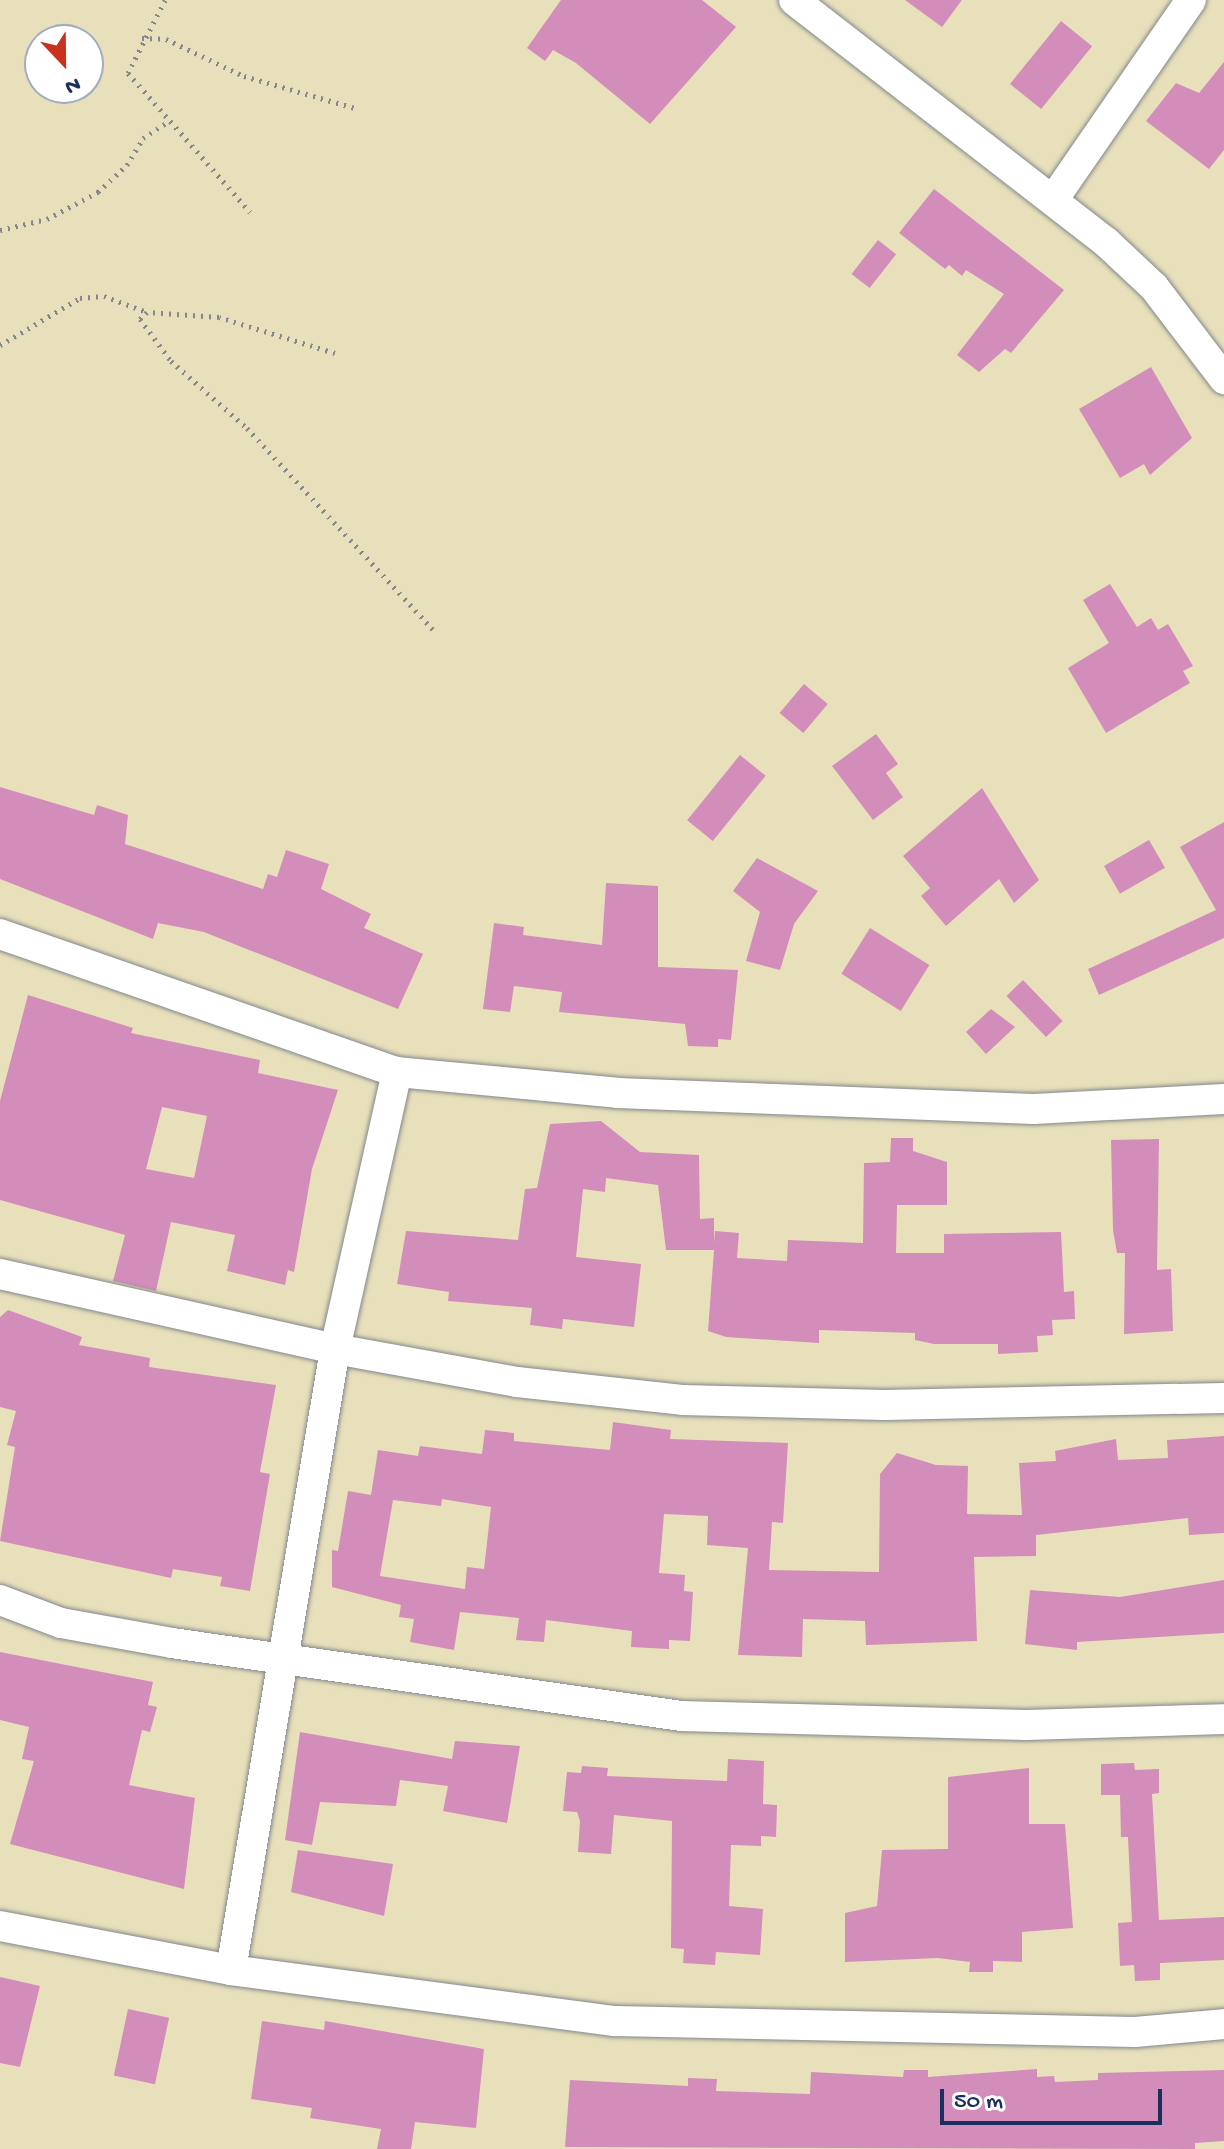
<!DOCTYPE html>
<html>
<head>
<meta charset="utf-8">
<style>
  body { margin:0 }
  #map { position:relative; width:1224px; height:2149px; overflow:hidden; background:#e8e0bb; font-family:"Gochi Hand",sans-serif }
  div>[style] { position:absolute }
  .building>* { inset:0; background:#d38dba; transform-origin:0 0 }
  .path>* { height:5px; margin-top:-2.5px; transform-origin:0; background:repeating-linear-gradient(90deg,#82888c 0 2px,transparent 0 8px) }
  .roads { filter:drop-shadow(0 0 2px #82888c) drop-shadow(0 0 2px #82888c) }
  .minor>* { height:30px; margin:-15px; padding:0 15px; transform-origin:15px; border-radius:15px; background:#fff }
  span { translate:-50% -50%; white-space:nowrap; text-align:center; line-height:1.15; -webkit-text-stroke:6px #fff; paint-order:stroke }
  .north { position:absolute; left:24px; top:24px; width:80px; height:80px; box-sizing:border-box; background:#fff; border:2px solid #a4acbf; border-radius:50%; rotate:158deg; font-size:22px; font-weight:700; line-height:32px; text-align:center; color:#1b2f5e }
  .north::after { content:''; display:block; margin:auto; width:28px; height:36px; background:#c8321e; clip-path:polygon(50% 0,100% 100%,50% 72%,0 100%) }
  .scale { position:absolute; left:940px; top:2089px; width:222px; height:36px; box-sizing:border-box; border:4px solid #1b2f5e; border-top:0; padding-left:10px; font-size:24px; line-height:28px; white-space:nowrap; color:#1b2f5e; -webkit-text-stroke:6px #fff; paint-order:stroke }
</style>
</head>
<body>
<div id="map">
  <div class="building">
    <div style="clip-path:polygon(561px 0,702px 0,736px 27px,650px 124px,576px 63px,553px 50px,545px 61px,527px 48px)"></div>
    <div style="clip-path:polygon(905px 0,962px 0,942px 27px)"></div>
    <div style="left:1061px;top:21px;width:40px;height:81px;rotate:39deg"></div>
    <div style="clip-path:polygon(1224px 62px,1224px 150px,1209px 169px,1146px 121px,1176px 83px,1199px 93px)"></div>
    <div style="clip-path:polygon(934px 189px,1064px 290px,1011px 353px,1005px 349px,979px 372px,957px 355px,1004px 294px,966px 270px,962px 276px,949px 265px,945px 269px,899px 233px)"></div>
    <div style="left:878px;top:240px;width:23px;height:43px;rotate:38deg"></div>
    <div style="clip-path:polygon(1151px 367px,1192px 438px,1150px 475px,1144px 464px,1120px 478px,1079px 409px)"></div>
    <div style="clip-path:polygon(1110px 584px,1137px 627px,1151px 618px,1158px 630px,1168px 624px,1193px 666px,1183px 671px,1190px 683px,1106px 733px,1068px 668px,1109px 643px,1083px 600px)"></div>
    <div style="left:804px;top:684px;width:31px;height:38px;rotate:40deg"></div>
    <div style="clip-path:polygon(876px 734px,898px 764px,886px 773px,903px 797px,873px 820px,832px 766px)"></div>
    <div style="left:740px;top:755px;width:33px;height:84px;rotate:39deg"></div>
    <div style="clip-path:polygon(0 787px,94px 815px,97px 805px,128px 815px,125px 844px,263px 889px,268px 874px,277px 877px,286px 850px,329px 864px,321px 889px,371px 914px,364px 928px,423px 954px,398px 1009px,204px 932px,158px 923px,153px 939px,0 879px)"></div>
    <div style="clip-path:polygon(982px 788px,1039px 880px,1014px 903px,999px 879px,946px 926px,921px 896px,930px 888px,903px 856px)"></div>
    <div style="clip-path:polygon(1224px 822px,1224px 938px,1099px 995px,1088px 969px,1216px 910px,1180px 847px)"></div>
    <div style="left:1149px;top:840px;width:32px;height:52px;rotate:60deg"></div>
    <div style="clip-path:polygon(757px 858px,818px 891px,794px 924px,780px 970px,746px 961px,760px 912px,733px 891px)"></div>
    <div style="clip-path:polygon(606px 883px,658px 886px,658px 967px,738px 970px,731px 1040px,718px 1039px,718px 1047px,688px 1046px,685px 1024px,559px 1012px,562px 992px,514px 986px,510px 1012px,483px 1009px,494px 923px,524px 927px,523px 935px,602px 945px)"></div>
    <div style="left:870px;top:928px;width:70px;height:54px;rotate:32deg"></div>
    <div style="left:1023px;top:980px;width:57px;height:23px;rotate:46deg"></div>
    <div style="clip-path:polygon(evenodd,28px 995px,133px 1028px,131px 1033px,260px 1060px,258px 1073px,338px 1090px,312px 1169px,294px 1272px,288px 1270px,285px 1285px,227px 1271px,235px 1235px,171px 1222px,156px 1291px,113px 1281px,125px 1235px,0 1200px,0 1101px,28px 995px,162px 1107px,207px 1116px,194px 1178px,146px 1169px,162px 1107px)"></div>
    <div style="clip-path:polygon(991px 1009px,1015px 1027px,986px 1054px,966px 1032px)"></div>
    <div style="clip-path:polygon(601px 1121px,640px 1152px,699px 1155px,700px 1219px,714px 1218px,714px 1243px,715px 1231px,739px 1233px,737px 1258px,787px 1261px,788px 1240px,863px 1243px,864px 1163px,890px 1162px,891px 1138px,913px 1138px,913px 1151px,947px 1162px,947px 1205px,897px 1205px,896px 1253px,944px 1253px,944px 1234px,1061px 1232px,1064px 1292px,1074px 1291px,1075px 1319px,1052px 1320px,1053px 1335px,1037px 1336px,1038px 1352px,998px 1354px,998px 1344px,934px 1344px,915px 1340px,915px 1333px,819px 1330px,819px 1343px,726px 1337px,708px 1331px,714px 1250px,666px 1250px,658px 1185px,606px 1178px,605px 1192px,583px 1189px,576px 1257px,641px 1264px,634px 1327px,563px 1319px,562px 1329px,530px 1325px,532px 1308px,448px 1301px,449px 1292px,397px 1284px,406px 1231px,518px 1240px,525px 1189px,537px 1188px,550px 1124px)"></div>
    <div style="clip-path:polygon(1159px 1139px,1157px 1270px,1171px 1269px,1173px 1331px,1124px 1334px,1125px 1253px,1117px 1253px,1113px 1230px,1111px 1140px)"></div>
    <div style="clip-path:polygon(8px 1310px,82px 1337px,79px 1345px,150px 1358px,149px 1367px,276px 1385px,260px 1472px,270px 1474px,250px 1591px,220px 1586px,222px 1577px,173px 1569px,171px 1578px,0 1541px,15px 1447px,7px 1445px,16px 1411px,0 1407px,0 1317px)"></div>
    <div style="clip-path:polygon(evenodd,613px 1422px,671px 1430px,670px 1439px,788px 1443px,783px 1523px,772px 1522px,769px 1570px,879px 1572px,880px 1474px,897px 1453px,936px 1465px,968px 1466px,967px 1514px,1022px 1515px,1019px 1463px,1056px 1461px,1055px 1451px,1116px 1439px,1118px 1460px,1168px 1458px,1167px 1440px,1224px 1436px,1224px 1533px,1189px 1535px,1188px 1518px,1036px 1535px,1036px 1556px,974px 1557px,977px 1641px,866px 1645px,865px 1621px,803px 1619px,802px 1657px,738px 1655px,748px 1548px,707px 1545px,708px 1516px,664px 1514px,659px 1573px,685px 1575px,684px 1591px,693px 1592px,690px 1641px,669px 1640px,669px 1649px,631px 1647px,632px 1631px,546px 1620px,544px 1642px,516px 1640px,519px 1618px,460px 1612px,454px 1650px,410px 1642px,414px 1619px,399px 1617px,401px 1605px,332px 1587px,332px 1550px,338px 1551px,348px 1491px,371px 1495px,378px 1450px,418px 1456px,420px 1446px,482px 1454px,485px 1430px,514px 1433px,514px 1441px,610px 1450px,613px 1422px,442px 1499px,491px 1507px,484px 1569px,467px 1567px,465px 1589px,380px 1576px,393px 1500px,441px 1506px,442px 1499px)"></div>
    <div style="clip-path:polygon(1224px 1580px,1224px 1633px,1077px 1642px,1077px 1650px,1025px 1644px,1030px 1590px,1120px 1597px)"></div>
    <div style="clip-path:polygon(0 1652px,153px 1682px,148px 1705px,157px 1707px,150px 1732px,142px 1730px,129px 1785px,195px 1798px,184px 1889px,10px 1844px,34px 1761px,22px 1759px,29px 1727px,0 1720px)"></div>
    <div style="clip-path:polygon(300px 1732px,452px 1759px,455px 1741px,520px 1746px,507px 1823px,443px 1811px,448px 1786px,400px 1780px,396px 1806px,320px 1802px,312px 1845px,285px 1840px)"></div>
    <div style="clip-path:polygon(728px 1759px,764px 1761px,763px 1804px,777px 1805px,776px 1837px,761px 1836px,761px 1846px,731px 1845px,729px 1906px,763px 1909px,760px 1955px,716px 1952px,715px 1965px,683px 1963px,684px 1949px,671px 1948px,672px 1821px,614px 1815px,611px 1854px,578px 1852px,580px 1821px,577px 1812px,563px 1811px,567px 1772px,581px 1773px,582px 1766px,608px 1768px,607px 1776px,727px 1781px)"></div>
    <div style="clip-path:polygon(1134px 1763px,1135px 1770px,1159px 1769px,1159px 1793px,1152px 1794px,1159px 1920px,1224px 1917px,1224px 1960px,1160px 1963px,1160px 1980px,1135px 1981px,1134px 1965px,1120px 1966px,1118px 1923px,1132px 1922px,1128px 1837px,1121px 1837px,1120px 1795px,1101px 1795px,1101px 1764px)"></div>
    <div style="clip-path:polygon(1029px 1768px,1029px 1824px,1065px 1824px,1073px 1928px,1022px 1932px,1022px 1962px,993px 1961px,993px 1972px,969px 1972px,970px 1962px,938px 1958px,845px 1962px,845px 1913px,877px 1906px,882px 1850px,948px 1849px,948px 1777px)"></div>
    <div style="clip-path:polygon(298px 1850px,393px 1864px,384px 1916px,291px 1892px)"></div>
    <div style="clip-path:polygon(0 1977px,40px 1986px,20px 2067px,0 2063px)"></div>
    <div style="left:128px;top:2009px;width:42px;height:68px;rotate:12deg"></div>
    <div style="clip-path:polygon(262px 2021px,324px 2030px,325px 2021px,484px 2049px,476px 2128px,415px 2122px,411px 2149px,377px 2149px,381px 2129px,310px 2118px,312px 2108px,251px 2099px)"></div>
    <div style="clip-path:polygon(1037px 2069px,1037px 2077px,1054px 2076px,1055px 2082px,1098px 2080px,1098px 2073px,1224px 2070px,1224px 2141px,1195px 2143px,1195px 2149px,565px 2147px,570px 2080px,688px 2086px,688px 2078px,717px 2079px,716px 2091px,810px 2094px,811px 2072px,903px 2077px,904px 2070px,928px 2070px,928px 2077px)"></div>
  </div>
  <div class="path">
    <div style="left:165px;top:0;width:82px;rotate:116.9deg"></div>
    <div style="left:128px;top:73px;width:185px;rotate:48.7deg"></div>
    <div style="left:142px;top:38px;width:24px;rotate:2deg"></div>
    <div style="left:166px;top:39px;width:86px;rotate:25.4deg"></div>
    <div style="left:244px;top:76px;width:119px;rotate:16.1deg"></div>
    <div style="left:0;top:230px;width:48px;rotate:-13.2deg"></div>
    <div style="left:47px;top:219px;width:58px;rotate:-27.9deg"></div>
    <div style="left:98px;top:192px;width:40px;rotate:-43deg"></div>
    <div style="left:127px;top:165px;width:31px;rotate:-59deg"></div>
    <div style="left:143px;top:138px;width:31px;rotate:-33deg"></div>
    <div style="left:0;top:345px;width:93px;rotate:-30.4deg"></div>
    <div style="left:80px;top:298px;width:24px;rotate:-5deg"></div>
    <div style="left:104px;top:296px;width:46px;rotate:20.4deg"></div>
    <div style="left:335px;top:353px;width:121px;rotate:-162.8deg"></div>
    <div style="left:219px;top:317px;width:72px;rotate:-176deg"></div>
    <div style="left:147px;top:312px;width:10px;rotate:135deg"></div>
    <div style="left:140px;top:319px;width:52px;rotate:53.6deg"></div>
    <div style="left:171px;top:361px;width:101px;rotate:41.4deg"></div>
    <div style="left:247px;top:428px;width:280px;rotate:47.3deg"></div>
  </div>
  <div class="roads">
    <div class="minor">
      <div style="left:794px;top:0;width:395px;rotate:37.8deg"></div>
      <div style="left:1106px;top:242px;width:66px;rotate:43.2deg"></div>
      <div style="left:1154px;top:287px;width:116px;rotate:52.7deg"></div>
      <div style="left:1053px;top:200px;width:243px;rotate:-55.4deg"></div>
      <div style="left:0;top:934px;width:420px;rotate:19.2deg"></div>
      <div style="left:397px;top:1072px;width:222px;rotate:5.4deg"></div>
      <div style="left:618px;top:1093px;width:416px;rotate:2.2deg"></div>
      <div style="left:1034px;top:1109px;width:190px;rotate:-3deg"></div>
      <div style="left:0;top:1274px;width:343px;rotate:12.6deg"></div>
      <div style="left:335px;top:1349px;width:185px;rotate:10.3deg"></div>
      <div style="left:517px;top:1382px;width:166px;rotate:6.2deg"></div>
      <div style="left:682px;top:1400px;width:203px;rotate:1.4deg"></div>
      <div style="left:885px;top:1405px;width:339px;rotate:-1.2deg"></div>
      <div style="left:0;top:1600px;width:65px;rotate:20.7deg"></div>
      <div style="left:61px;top:1623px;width:113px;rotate:10.2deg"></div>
      <div style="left:172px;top:1643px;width:514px;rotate:8.16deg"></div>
      <div style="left:681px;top:1716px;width:345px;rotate:1.5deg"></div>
      <div style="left:1026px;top:1725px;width:198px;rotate:-1.7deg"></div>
      <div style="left:0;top:1926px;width:235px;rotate:10.8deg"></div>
      <div style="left:231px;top:1970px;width:387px;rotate:7.6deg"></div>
      <div style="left:615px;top:2021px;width:520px;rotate:1.21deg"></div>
      <div style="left:1135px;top:2032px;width:89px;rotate:-5.1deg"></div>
      <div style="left:231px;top:1970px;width:630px;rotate:-80.49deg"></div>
      <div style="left:335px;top:1349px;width:284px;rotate:-77.4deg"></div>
    </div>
  </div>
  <div class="north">N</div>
  <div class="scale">50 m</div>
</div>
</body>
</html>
